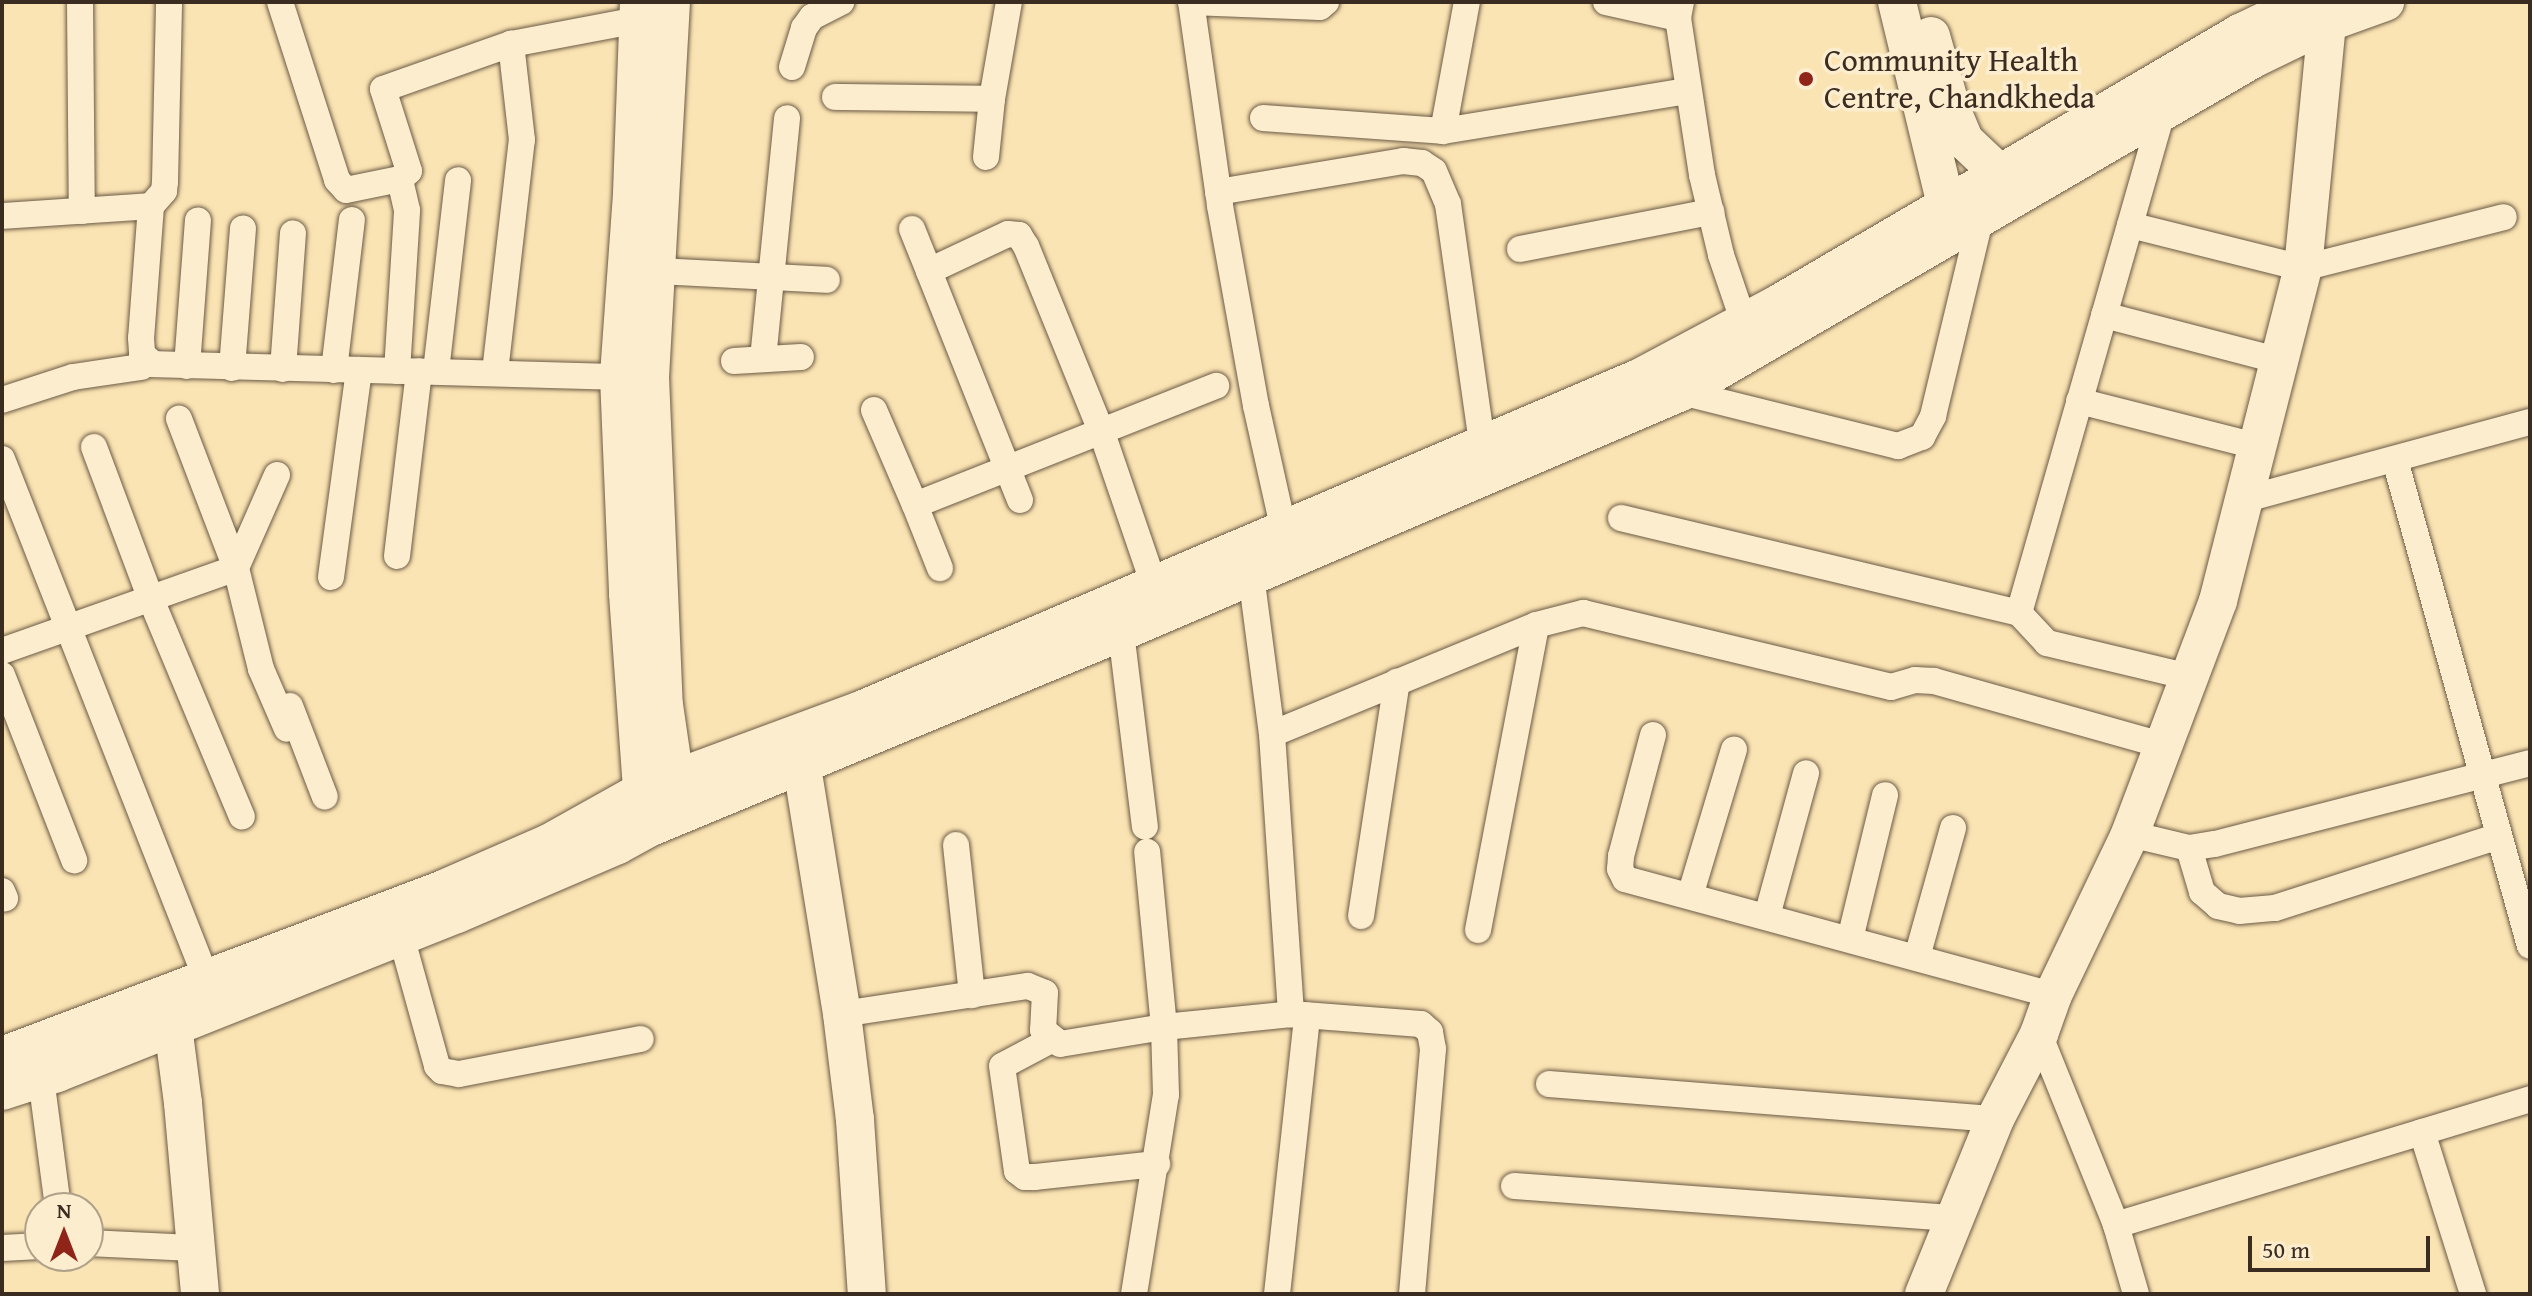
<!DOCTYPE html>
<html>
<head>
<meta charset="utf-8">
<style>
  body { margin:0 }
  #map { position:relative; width:2532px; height:1296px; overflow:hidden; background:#fbe4b3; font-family:"Gentium Book Plus",serif }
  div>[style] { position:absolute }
  .roads { filter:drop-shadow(0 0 2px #6b5a46) drop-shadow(0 0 2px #6b5a46) }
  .street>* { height:26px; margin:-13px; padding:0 13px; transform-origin:13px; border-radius:13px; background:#fcedce }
  .secondary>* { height:38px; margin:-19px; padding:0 19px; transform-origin:19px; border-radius:19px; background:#fcedce }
  .dots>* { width:22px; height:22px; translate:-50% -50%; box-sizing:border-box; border:4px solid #fcedce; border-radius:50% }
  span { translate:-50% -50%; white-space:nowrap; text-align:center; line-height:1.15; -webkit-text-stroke:7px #fcedce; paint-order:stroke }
  .poi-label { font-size:32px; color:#3b2c22 }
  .left { translate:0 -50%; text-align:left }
  .frame { position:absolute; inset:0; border:4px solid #3b2c22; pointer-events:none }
  .north { position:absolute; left:24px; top:1192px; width:80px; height:80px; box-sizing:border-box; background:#fcedce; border:2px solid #afa089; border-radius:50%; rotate:0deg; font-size:22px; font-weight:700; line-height:32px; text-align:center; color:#3b2c22 }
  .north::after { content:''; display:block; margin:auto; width:28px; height:36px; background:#8f2418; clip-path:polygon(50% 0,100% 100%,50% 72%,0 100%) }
  .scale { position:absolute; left:2248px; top:1236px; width:182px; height:36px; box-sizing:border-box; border:4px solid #3b2c22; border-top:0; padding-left:10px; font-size:24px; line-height:28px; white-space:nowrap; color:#3b2c22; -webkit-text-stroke:6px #fcedce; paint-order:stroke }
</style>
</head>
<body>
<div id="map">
  <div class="roads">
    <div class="street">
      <div style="left:80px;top:2px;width:209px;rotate:89.5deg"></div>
      <div style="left:280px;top:2px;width:187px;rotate:72.2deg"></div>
      <div style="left:337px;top:180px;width:13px;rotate:48deg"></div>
      <div style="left:346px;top:190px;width:55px;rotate:-11.5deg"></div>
      <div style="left:400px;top:179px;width:12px;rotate:-42deg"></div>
      <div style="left:409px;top:171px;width:86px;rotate:-107.6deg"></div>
      <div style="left:383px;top:89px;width:136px;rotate:-19.4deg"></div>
      <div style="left:511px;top:44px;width:129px;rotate:-10.7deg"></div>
      <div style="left:1606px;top:2px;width:74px;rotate:12.5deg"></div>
      <div style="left:1681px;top:2px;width:16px;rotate:101deg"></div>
      <div style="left:1678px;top:18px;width:159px;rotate:81.3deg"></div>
      <div style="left:1702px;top:175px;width:82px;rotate:76.6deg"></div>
      <div style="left:1721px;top:255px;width:72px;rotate:71.3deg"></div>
      <div style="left:792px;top:67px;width:41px;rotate:-72.9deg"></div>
      <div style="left:804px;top:28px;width:14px;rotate:-54deg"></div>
      <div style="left:812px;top:17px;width:33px;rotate:-27deg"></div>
      <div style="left:835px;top:97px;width:157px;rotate:0.7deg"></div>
      <div style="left:992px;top:99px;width:98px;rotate:-80.1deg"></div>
      <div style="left:1263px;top:118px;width:180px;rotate:4.1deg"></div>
      <div style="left:1443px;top:131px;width:248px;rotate:-9.3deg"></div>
      <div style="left:1443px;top:131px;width:131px;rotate:-79.5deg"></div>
      <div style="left:986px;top:157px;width:58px;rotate:-84.1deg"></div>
      <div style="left:1218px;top:192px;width:188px;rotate:-9.5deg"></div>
      <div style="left:1403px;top:161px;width:19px;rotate:6deg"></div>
      <div style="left:1422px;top:163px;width:14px;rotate:34deg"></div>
      <div style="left:1434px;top:171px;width:36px;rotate:67deg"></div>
      <div style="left:1448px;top:204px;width:241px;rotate:81.9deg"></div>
      <div style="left:151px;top:206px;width:20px;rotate:-49deg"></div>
      <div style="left:164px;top:191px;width:9px;rotate:-84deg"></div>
      <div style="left:165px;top:182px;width:180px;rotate:-88.7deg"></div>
      <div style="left:2px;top:216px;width:149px;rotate:-3.8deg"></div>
      <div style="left:151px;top:206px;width:132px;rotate:94.3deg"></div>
      <div style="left:141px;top:338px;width:16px;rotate:86deg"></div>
      <div style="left:142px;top:354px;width:15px;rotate:42deg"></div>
      <div style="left:153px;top:364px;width:466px;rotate:1.6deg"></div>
      <div style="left:2130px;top:225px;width:178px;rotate:14deg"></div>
      <div style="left:2303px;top:268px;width:207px;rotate:-14.2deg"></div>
      <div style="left:912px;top:229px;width:45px;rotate:68deg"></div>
      <div style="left:1520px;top:249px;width:195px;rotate:-11deg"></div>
      <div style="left:657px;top:271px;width:170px;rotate:3deg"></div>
      <div style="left:2104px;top:315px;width:182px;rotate:14.6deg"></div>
      <div style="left:763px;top:359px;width:242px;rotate:-84.3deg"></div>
      <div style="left:734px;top:361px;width:67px;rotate:-3.4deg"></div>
      <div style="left:187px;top:366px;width:146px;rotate:-85.7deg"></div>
      <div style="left:232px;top:368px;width:140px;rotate:-85.5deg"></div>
      <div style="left:283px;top:369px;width:136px;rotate:-85.8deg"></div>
      <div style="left:334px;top:370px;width:151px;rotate:-83.2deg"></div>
      <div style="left:397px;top:371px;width:161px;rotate:-86.4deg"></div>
      <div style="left:407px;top:210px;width:32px;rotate:-103deg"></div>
      <div style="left:436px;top:371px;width:192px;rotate:-83.4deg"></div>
      <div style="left:495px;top:372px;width:234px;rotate:-83.4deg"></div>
      <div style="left:522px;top:140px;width:97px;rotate:-96.5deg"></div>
      <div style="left:1681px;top:392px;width:224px;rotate:14deg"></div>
      <div style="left:1898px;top:446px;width:26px;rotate:-21deg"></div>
      <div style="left:1922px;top:437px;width:24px;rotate:-62deg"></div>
      <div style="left:1933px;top:416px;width:202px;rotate:-76.5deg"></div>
      <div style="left:2px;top:400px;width:75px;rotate:-17.9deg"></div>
      <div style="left:73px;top:377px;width:69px;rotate:-8.4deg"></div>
      <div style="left:2079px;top:401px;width:186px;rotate:14.3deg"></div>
      <div style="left:874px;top:410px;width:103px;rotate:66.7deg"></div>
      <div style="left:915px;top:505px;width:324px;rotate:-21.6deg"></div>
      <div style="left:94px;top:447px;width:160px;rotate:69.5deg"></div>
      <div style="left:150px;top:597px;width:238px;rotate:67.3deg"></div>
      <div style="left:2px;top:459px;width:558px;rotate:68.54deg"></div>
      <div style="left:2395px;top:460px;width:504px;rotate:74.48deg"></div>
      <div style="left:277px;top:475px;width:102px;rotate:113.8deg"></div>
      <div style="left:236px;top:568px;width:104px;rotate:76.1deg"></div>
      <div style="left:261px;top:669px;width:65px;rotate:66.6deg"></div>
      <div style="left:2246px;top:499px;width:294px;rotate:-15.2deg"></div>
      <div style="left:1020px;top:500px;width:246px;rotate:-111.7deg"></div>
      <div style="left:929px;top:271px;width:87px;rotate:-25.1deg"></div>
      <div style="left:1008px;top:234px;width:11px;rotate:5deg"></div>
      <div style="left:1019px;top:235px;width:13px;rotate:58deg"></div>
      <div style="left:1026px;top:246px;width:202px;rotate:67.9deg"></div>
      <div style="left:1102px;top:433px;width:161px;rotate:71.1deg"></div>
      <div style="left:915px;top:505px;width:68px;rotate:68.4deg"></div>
      <div style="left:1621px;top:518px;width:409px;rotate:13.4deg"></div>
      <div style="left:2019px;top:613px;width:520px;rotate:-74.04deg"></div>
      <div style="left:1284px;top:531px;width:128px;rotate:-102.6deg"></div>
      <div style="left:1256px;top:406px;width:204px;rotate:-100.2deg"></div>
      <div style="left:1220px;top:205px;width:205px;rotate:-98.1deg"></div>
      <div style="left:1191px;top:2px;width:129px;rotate:2.2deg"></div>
      <div style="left:1320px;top:7px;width:8px;rotate:-40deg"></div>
      <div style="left:397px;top:556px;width:186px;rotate:-83.2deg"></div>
      <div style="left:1251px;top:575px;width:160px;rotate:82.5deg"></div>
      <div style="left:1272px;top:734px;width:281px;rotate:86.1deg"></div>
      <div style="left:1291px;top:1014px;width:130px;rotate:4.4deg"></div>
      <div style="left:1421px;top:1024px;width:12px;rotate:42deg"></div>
      <div style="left:1430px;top:1032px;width:17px;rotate:80deg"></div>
      <div style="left:1433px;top:1049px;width:246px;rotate:94.9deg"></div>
      <div style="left:331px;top:577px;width:209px;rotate:-82.3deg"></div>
      <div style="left:2019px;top:613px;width:41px;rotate:47deg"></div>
      <div style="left:2047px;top:643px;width:147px;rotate:13.4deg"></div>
      <div style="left:1121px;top:632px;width:196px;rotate:83deg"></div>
      <div style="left:2px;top:651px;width:248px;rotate:-19.5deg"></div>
      <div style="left:236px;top:568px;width:160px;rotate:-110.9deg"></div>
      <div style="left:2px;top:675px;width:199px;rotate:68.7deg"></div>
      <div style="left:290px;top:706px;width:97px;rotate:69deg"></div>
      <div style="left:1272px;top:734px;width:286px;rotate:-22.4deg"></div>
      <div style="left:1536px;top:625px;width:49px;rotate:-14.3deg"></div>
      <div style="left:1583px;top:613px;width:317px;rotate:13.5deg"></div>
      <div style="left:1891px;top:687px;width:25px;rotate:-16deg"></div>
      <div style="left:1915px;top:680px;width:19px;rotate:3deg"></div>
      <div style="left:1934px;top:681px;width:240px;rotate:15.7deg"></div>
      <div style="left:1653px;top:735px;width:125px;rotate:104.8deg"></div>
      <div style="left:1621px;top:856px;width:13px;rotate:94deg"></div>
      <div style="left:1620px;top:869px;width:11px;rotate:63deg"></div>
      <div style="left:1625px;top:879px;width:443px;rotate:15.2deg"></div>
      <div style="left:2130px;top:834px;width:61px;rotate:13.3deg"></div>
      <div style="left:2189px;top:848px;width:26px;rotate:-9deg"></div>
      <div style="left:2215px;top:844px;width:325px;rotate:-14.4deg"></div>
      <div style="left:956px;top:845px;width:151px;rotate:83.9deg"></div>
      <div style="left:2189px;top:848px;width:46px;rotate:73.5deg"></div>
      <div style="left:2202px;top:892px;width:21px;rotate:41deg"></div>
      <div style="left:2218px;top:906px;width:22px;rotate:13deg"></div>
      <div style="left:2239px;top:911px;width:36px;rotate:-5deg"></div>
      <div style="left:2275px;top:908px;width:235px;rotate:-17.8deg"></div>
      <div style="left:2px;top:891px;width:8px;rotate:67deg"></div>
      <div style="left:1690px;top:896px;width:153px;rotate:-73.3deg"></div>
      <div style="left:1361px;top:916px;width:237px;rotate:-81.3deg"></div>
      <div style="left:1767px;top:916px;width:148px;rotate:-74.7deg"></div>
      <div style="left:1478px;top:930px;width:310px;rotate:-79.2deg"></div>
      <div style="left:401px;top:936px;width:135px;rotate:74.5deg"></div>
      <div style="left:437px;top:1066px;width:7px;rotate:45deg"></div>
      <div style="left:442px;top:1071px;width:17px;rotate:10deg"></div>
      <div style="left:459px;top:1074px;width:185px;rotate:-10.9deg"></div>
      <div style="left:1850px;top:939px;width:148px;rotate:-76.3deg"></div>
      <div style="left:1917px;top:957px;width:134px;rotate:-74.4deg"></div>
      <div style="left:842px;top:1014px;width:188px;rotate:-8.6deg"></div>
      <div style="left:1028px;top:986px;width:18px;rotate:22deg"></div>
      <div style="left:1045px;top:993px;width:37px;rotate:93deg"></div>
      <div style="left:1043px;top:1030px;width:22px;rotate:39deg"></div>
      <div style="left:1060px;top:1044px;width:105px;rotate:-9.3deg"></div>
      <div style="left:1164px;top:1027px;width:128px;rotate:-5.8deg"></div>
      <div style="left:2039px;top:1034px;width:206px;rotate:68deg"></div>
      <div style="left:2116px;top:1225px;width:433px;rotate:-16.9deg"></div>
      <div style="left:1051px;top:1040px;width:55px;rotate:152deg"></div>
      <div style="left:1002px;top:1066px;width:106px;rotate:81.9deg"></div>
      <div style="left:1017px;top:1171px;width:10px;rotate:37deg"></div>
      <div style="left:1025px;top:1177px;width:10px"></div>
      <div style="left:1035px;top:1177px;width:123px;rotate:-6.1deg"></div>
      <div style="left:41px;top:1078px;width:131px;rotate:82.5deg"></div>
      <div style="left:1549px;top:1084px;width:447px;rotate:4.5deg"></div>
      <div style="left:2422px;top:1132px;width:170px;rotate:72.5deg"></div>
      <div style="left:1514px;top:1186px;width:442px;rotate:4.2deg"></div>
      <div style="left:2116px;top:1225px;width:72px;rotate:73.8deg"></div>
      <div style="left:88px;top:1243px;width:105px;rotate:2.7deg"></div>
      <div style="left:2px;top:1248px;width:38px;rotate:-3deg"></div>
      <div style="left:1134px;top:1294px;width:202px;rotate:-80.9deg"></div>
      <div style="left:1166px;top:1095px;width:68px;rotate:-91.7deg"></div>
      <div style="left:1164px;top:1027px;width:176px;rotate:-95.5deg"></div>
      <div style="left:1277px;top:1294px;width:280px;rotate:-83.8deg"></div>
    </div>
    <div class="secondary">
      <div style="left:639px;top:2px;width:192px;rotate:92.1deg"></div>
      <div style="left:632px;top:194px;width:183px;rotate:94.1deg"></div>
      <div style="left:619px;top:377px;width:217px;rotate:87.6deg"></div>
      <div style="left:628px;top:594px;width:197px;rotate:85.9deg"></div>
      <div style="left:642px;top:791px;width:22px;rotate:77deg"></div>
      <div style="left:671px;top:2px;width:376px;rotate:93.2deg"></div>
      <div style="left:650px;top:377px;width:328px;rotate:87.6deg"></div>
      <div style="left:664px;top:705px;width:97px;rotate:81.7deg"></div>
      <div style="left:1897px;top:2px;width:208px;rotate:76.4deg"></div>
      <div style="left:1931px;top:36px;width:78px;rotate:74.4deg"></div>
      <div style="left:1952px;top:111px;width:33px;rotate:67deg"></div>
      <div style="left:1965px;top:141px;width:50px;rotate:43.4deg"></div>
      <div style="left:802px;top:767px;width:250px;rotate:80.8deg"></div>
      <div style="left:842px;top:1014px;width:107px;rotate:83deg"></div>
      <div style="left:855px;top:1120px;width:174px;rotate:86.1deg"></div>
      <div style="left:170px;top:1003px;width:101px;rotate:82.6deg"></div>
      <div style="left:183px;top:1103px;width:192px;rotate:84.9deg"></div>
      <div style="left:2px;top:1056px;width:475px;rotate:-20.7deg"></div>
      <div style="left:446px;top:888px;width:112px;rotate:-23.6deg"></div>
      <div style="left:549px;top:843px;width:107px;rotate:-29.2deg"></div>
      <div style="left:642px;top:791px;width:233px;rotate:-20.3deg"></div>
      <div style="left:861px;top:710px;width:846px;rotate:-23.11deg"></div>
      <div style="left:1639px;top:378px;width:157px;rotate:-28deg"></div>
      <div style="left:1778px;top:304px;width:536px;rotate:-30.4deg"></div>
      <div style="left:2240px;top:33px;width:72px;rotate:-25.5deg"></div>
      <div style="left:2px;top:1091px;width:58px;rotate:-18.1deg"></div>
      <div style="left:57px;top:1073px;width:430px;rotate:-21.7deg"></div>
      <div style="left:457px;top:914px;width:175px;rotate:-23.2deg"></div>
      <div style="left:618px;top:845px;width:38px;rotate:-29deg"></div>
      <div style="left:651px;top:827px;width:509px;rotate:-22.53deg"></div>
      <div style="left:1121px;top:632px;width:609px;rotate:-23.2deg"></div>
      <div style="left:1681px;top:392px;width:662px;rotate:-30.21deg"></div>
      <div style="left:2253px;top:59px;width:82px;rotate:-25.9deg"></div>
      <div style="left:2327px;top:23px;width:62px;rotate:-19.9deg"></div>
      <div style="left:1924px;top:1294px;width:189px;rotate:-67.9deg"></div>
      <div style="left:1995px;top:1119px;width:96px;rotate:-62.6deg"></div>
      <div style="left:2039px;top:1034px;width:41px;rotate:-70.3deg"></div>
      <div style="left:2053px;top:995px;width:178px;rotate:-64.4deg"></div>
      <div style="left:2130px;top:834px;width:249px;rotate:-69.3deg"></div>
      <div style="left:2218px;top:601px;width:344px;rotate:-75.7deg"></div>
      <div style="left:2303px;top:268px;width:246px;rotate:-84.4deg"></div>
      <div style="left:2327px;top:23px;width:17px;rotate:-115deg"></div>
    </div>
  </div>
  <div class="dots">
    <div style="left:1806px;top:79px;background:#8f2418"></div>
  </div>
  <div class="poi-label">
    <span class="left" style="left:1824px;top:79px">Community Health<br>Centre, Chandkheda</span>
  </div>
  <div class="frame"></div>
  <div class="north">N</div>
  <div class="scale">50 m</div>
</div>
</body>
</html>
